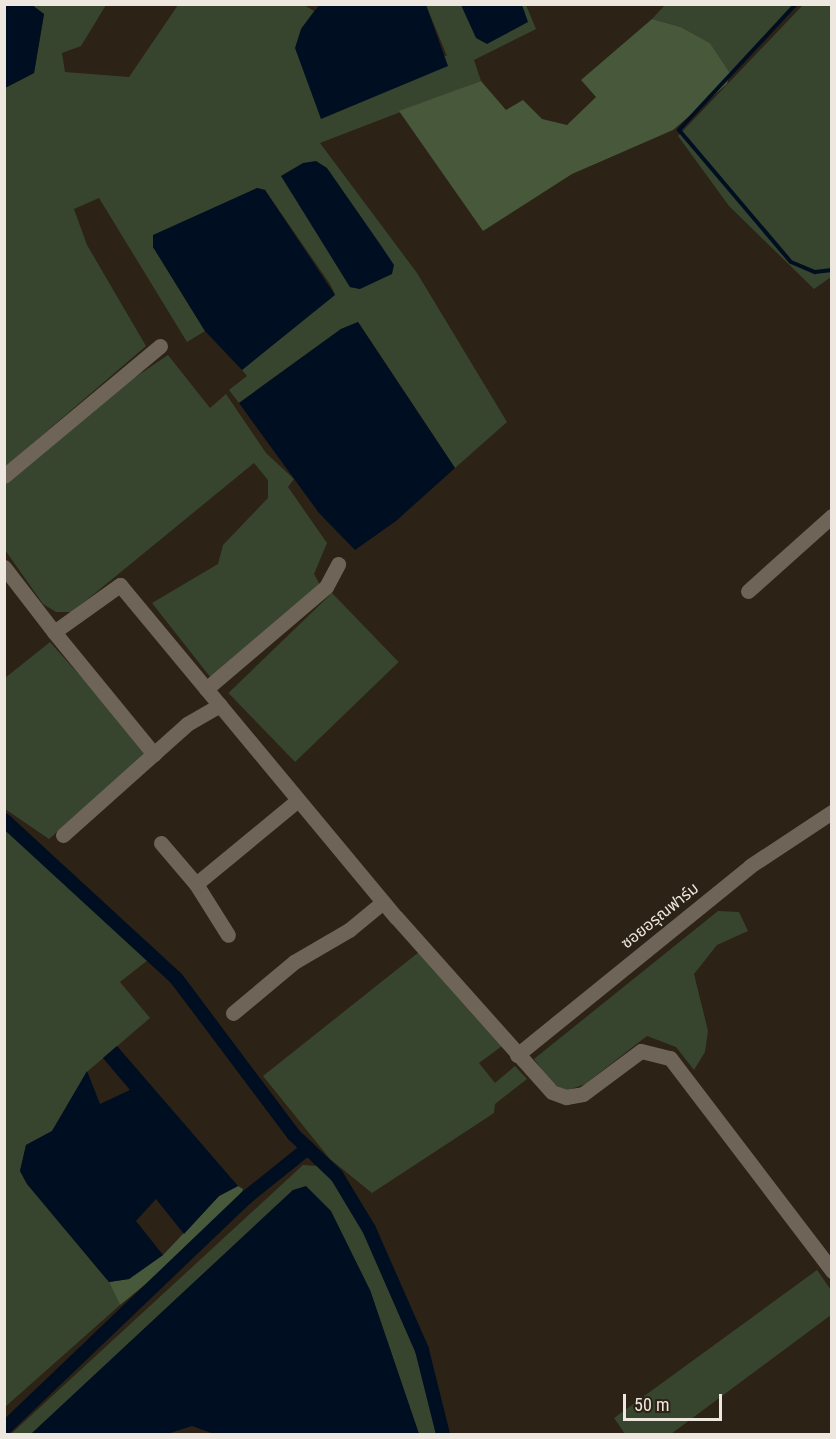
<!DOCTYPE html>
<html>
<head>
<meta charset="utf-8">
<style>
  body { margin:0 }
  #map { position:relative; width:836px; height:1439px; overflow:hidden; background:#2c2215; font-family:"Roboto Condensed","Noto Sans Thai",sans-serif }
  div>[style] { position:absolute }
  .green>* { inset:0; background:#37452e; transform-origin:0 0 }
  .forest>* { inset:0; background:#47583b }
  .water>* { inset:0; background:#000e21 }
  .stream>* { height:4px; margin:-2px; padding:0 2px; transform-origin:2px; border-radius:2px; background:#000e21 }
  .canal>* { height:14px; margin:-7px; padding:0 7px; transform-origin:7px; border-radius:7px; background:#000e21 }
  .street>* { height:15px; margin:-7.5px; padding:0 7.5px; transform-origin:7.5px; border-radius:7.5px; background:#6e6458 }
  span { translate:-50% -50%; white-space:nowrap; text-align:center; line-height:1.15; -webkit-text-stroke:4.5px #2c2215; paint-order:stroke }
  .street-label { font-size:16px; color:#eee7df }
  .frame { position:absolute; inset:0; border:6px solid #eee7df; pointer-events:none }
  .scale { position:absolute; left:623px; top:1394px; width:99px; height:27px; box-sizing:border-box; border:3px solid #eee7df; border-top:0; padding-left:8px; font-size:18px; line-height:21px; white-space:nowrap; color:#eee7df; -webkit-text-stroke:4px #2c2215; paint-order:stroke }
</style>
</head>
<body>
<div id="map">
  <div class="green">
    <div style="clip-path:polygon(evenodd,32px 5px,106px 5px,81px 46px,62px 53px,65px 72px,129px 77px,178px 5px,304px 5px,314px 11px,301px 29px,447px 56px,426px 5px,526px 5px,536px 29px,474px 60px,481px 81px,320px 143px,417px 273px,507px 422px,455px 468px,358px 322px,341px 329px,239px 403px,229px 390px,247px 376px,242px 370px,335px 294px,330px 284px,265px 190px,257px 188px,153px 247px,205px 331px,187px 342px,99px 198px,74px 209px,87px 245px,146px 346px,5px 467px,5px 88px,34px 73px,44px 14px,32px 5px,282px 176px,360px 289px,350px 287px,282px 176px)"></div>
    <div style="clip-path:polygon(665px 5px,792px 5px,730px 73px,710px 43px,681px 27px,652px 19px)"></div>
    <div style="clip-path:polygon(803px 5px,832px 5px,831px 277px,814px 289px,729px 206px,678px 136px)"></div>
    <div style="clip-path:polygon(168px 355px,210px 408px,226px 394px,266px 453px,294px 479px,288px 487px,327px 543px,314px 574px,320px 585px,211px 678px,152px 603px,218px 564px,223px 545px,268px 498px,268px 480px,254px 463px,72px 612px,56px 612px,43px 604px,5px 550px,4px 486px,131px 380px)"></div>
    <div style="left:332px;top:593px;width:96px;height:144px;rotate:46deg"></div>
    <div style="clip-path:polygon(50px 642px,148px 752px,49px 839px,5px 809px,5px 678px)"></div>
    <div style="clip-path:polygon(4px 830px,26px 844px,148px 960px,120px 982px,150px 1018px,88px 1071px,52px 1131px,26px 1145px,20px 1171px,27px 1184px,109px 1282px,120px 1305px,5px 1407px)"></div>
    <div style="clip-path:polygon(718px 911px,739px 912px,748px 931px,717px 945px,694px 974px,708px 1031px,705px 1052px,694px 1070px,676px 1047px,647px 1036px,585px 1084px,566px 1091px,552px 1083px,534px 1059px)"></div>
    <div style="clip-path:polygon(419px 952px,502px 1046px,479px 1063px,495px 1083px,515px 1066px,527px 1079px,495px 1104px,494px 1113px,372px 1193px,330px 1159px,263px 1076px)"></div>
    <div style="clip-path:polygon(303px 1165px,317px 1166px,332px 1178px,355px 1213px,423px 1370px,436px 1434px,419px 1434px,370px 1290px,293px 1190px,31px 1434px,11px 1434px)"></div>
    <div style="clip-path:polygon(817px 1270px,831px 1290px,831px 1315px,671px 1434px,625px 1434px,614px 1418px)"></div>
  </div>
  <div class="forest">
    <div style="clip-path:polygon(652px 19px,681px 27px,710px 43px,730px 73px,727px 84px,673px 130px,572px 174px,483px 231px,399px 111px,481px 81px,506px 110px,523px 100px,542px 119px,567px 125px,596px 97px,581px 80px)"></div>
    <div style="clip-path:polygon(238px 1186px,243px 1189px,240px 1200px,190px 1248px,120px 1305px,109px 1282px,129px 1279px,163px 1255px,219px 1196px)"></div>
  </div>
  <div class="water">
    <div style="clip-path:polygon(5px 4px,32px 5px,44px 14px,34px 73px,5px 88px)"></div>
    <div style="clip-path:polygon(320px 4px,426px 5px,448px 66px,321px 119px,295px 48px,301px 29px)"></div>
    <div style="clip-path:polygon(461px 5px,522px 5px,528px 22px,487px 44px,476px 38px)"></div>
    <div style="clip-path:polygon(316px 161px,327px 168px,382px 247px,394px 265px,392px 274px,360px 289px,350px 287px,281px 176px,303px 163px)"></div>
    <div style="clip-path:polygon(257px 188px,265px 190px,335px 295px,242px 370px,205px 331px,153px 247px,153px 235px)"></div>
    <div style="clip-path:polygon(358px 322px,455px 468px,396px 521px,355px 550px,319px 513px,239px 403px,341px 329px)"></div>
    <div style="clip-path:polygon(117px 1046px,238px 1186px,219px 1196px,184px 1234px,156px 1199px,136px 1221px,163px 1255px,129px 1279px,109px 1282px,27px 1184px,20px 1171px,26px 1145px,52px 1131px,87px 1071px,100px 1104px,130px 1090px,103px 1058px)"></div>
    <div style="clip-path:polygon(306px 1186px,331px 1211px,370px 1290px,419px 1434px,214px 1434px,192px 1426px,167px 1434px,31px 1434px,293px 1190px)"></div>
  </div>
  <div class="stream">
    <div style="left:796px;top:4px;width:172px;rotate:132.9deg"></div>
    <div style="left:679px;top:130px;width:173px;rotate:49.7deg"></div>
    <div style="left:791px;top:262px;width:26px;rotate:23deg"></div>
    <div style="left:815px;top:272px;width:17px;rotate:-7deg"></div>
  </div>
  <div class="canal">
    <div style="left:4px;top:820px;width:234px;rotate:42.6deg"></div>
    <div style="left:176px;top:978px;width:196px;rotate:53.1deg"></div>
    <div style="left:294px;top:1135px;width:59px;rotate:43.6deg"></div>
    <div style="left:337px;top:1176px;width:62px;rotate:58.9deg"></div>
    <div style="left:369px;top:1229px;width:132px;rotate:66.3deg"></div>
    <div style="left:422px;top:1350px;width:87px;rotate:76deg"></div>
    <div style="left:4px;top:1429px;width:336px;rotate:-43.7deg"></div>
    <div style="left:247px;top:1197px;width:78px;rotate:-38.8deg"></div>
  </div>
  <div class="street">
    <div style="left:4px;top:476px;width:203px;rotate:-39.8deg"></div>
    <div style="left:4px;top:567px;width:82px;rotate:52.4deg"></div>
    <div style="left:54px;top:632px;width:81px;rotate:-35.5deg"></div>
    <div style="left:120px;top:585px;width:432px;rotate:50.3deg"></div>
    <div style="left:396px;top:917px;width:234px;rotate:48.3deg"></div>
    <div style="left:552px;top:1092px;width:15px;rotate:20deg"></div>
    <div style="left:566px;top:1097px;width:17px;rotate:-10deg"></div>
    <div style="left:583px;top:1094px;width:72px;rotate:-36.6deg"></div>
    <div style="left:641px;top:1051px;width:30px;rotate:14deg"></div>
    <div style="left:670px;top:1058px;width:268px;rotate:52.7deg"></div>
    <div style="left:748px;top:591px;width:113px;rotate:-41.8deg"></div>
    <div style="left:54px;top:632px;width:158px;rotate:50.7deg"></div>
    <div style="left:206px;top:689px;width:157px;rotate:-40.4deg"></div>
    <div style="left:326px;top:587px;width:26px;rotate:-62deg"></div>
    <div style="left:63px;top:835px;width:166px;rotate:-41.8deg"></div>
    <div style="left:187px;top:724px;width:38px;rotate:-30deg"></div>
    <div style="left:161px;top:843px;width:54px;rotate:49.5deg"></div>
    <div style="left:196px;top:884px;width:60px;rotate:57.9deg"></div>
    <div style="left:196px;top:884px;width:132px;rotate:-39.5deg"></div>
    <div style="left:233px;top:1013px;width:80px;rotate:-39.9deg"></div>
    <div style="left:294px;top:962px;width:64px;rotate:-30.2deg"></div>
    <div style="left:349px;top:930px;width:44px;rotate:-39.5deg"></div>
    <div style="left:517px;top:1055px;width:300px;rotate:-39deg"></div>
    <div style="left:750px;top:866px;width:98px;rotate:-33.4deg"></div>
  </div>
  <div class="street-label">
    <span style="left:660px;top:916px;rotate:-39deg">ซอยอรุณฟาร์ม</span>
  </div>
  <div class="frame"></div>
  <div class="scale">50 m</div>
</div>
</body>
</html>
